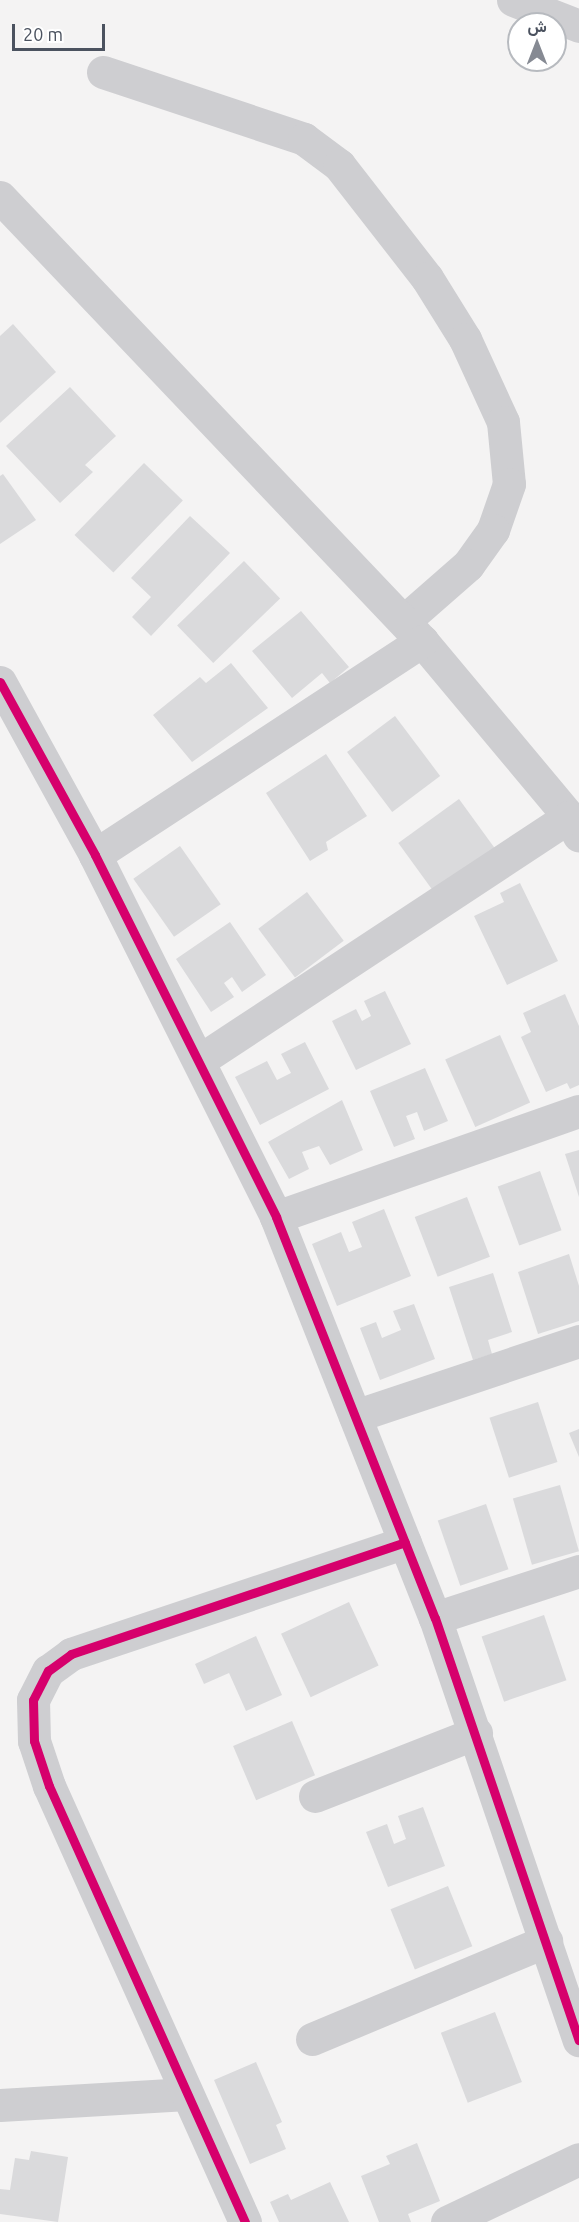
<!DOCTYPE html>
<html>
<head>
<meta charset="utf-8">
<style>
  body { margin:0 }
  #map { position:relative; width:579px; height:2222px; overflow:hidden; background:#f4f3f3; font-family:Ubuntu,Vazirmatn,sans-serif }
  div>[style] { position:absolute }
  .building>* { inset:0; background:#dadadc; transform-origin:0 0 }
  .street>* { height:33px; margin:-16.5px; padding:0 16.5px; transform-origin:16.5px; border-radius:16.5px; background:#ceced1 }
  .cycleway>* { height:9px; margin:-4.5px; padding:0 4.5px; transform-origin:4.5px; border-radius:4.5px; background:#d6006c }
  span { translate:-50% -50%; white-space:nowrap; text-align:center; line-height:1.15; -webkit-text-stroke:4.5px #fff; paint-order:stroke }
  .north { position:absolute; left:507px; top:12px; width:60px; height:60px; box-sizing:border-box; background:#fff; border:2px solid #b7babf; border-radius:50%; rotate:0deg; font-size:16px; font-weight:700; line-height:24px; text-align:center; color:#4b525f }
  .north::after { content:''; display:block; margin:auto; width:21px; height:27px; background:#868a93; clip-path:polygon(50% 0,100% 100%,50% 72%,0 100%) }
  .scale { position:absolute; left:12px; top:24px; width:93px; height:27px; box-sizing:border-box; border:3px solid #4b525f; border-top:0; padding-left:8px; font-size:18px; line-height:21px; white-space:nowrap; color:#4b525f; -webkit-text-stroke:4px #fff; paint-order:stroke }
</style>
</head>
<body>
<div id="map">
  <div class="building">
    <div style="clip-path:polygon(13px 324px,56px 372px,0 423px,0 336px)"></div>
    <div style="clip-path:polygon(70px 387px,116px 436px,85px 465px,93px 472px,60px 503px,6px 446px)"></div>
    <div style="left:144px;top:463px;width:54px;height:100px;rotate:44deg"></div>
    <div style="clip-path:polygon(3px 474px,36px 520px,0 544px,0 476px)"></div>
    <div style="clip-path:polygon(190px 516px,230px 553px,151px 636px,132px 617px,151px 597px,131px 578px)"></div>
    <div style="left:244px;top:561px;width:52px;height:93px;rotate:46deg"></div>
    <div style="clip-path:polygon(301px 611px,349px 667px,330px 683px,322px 673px,292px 698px,252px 651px)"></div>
    <div style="clip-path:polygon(231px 663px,268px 708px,192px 762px,153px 715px,200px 677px,206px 683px)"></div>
    <div style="left:395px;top:716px;width:75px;height:60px;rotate:53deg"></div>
    <div style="clip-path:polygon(326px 754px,367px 816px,326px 842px,328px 850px,310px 861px,266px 793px)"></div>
    <div style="left:459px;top:799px;width:64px;height:75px;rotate:54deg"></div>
    <div style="left:180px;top:846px;width:71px;height:57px;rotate:55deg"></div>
    <div style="clip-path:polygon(520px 883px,558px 961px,507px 985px,474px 916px,504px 902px,500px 893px)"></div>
    <div style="left:307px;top:892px;width:61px;height:61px;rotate:53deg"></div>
    <div style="clip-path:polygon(230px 922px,266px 975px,242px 992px,232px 977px,224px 983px,234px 997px,211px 1012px,176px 959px)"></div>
    <div style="clip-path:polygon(385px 991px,411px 1044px,356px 1070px,332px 1021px,356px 1009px,362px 1021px,371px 1016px,364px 1001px)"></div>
    <div style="clip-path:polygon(565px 994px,579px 1026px,579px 1085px,570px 1089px,567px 1083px,546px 1092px,521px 1037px,531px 1032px,523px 1013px)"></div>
    <div style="left:500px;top:1035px;width:74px;height:60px;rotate:66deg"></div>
    <div style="clip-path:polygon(305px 1042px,329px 1089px,260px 1125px,235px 1077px,267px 1061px,277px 1080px,291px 1073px,281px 1054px)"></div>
    <div style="clip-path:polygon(425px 1068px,448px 1121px,424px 1131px,417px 1112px,406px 1116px,415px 1139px,394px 1147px,370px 1091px)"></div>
    <div style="clip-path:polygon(342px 1100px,363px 1150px,330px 1165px,319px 1146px,302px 1152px,309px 1169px,289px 1179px,268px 1142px)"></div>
    <div style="clip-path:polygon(579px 1150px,579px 1197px,565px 1154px)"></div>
    <div style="left:540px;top:1171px;width:63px;height:45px;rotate:70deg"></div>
    <div style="left:467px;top:1197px;width:64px;height:56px;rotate:69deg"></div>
    <div style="clip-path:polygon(384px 1209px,411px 1276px,337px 1306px,312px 1244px,341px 1232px,349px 1252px,362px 1247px,352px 1222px)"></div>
    <div style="clip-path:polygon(569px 1254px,579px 1286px,579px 1321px,538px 1334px,518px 1272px)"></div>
    <div style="clip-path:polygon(493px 1273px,512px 1332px,488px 1340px,492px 1354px,473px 1360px,449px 1287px)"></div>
    <div style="clip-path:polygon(414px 1304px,435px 1359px,380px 1380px,360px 1328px,376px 1322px,382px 1338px,401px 1330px,393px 1311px)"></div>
    <div style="left:538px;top:1402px;width:63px;height:51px;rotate:72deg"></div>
    <div style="clip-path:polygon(579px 1429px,579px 1457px,569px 1433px)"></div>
    <div style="left:560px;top:1485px;width:69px;height:49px;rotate:74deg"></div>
    <div style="left:486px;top:1504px;width:69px;height:51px;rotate:71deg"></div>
    <div style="left:349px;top:1602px;width:70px;height:75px;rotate:65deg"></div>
    <div style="left:544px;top:1615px;width:69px;height:66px;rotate:71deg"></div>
    <div style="clip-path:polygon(256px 1636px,282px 1695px,246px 1711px,229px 1673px,204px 1684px,195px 1664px)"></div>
    <div style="left:292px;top:1721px;width:59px;height:64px;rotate:67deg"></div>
    <div style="clip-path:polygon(423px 1807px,445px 1866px,388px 1887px,366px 1832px,387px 1824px,394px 1844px,406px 1839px,398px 1816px)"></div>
    <div style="left:448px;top:1886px;width:65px;height:62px;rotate:68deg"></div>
    <div style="left:495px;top:2012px;width:75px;height:58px;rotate:69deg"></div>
    <div style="clip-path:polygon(256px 2062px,282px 2122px,276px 2125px,286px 2149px,250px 2164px,214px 2080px)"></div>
    <div style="clip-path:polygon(417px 2143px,440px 2201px,408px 2214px,411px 2222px,379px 2222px,361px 2176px,390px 2164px,386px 2156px)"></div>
    <div style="clip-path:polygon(31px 2151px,68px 2157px,58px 2222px,0 2214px,0 2189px,10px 2190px,15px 2158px,29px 2160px)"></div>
    <div style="clip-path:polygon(330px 2182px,349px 2222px,279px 2222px,270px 2202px,288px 2194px,291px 2200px)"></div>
  </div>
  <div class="street">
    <div style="left:513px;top:0;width:71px;rotate:21.5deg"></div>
    <div style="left:103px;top:72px;width:212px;rotate:18.4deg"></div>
    <div style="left:304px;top:139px;width:44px;rotate:36.6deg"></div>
    <div style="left:339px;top:165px;width:143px;rotate:52.1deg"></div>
    <div style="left:427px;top:278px;width:72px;rotate:58.1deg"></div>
    <div style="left:465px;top:339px;width:91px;rotate:65.4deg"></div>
    <div style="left:503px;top:422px;width:62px;rotate:84.5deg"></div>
    <div style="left:509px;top:484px;width:49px;rotate:109.2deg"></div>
    <div style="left:493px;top:530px;width:43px;rotate:125.5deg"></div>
    <div style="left:468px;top:565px;width:85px;rotate:138.8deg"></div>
    <div style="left:0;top:197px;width:613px;rotate:46.46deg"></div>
    <div style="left:422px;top:641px;width:229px;rotate:50.1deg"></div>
    <div style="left:569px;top:817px;width:21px;rotate:62deg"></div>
    <div style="left:0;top:682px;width:197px;rotate:61.2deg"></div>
    <div style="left:95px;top:855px;width:405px;rotate:63.4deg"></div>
    <div style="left:276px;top:1217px;width:431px;rotate:68.4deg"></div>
    <div style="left:435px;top:1618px;width:446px;rotate:71.2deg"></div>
    <div style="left:95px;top:855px;width:391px;rotate:-33.2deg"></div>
    <div style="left:200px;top:1060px;width:442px;rotate:-33.4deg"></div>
    <div style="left:276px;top:1217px;width:321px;rotate:-19.3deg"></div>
    <div style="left:355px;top:1416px;width:236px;rotate:-18.5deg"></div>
    <div style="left:435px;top:1618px;width:151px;rotate:-18.1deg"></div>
    <div style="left:315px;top:1796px;width:173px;rotate:-21.4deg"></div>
    <div style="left:312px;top:2039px;width:254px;rotate:-22.7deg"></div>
    <div style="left:0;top:2105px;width:187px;rotate:-3.4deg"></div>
    <div style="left:245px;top:2222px;width:478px;rotate:-114.2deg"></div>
    <div style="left:49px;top:1786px;width:47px;rotate:-108.4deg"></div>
    <div style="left:34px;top:1741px;width:41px;rotate:-91.4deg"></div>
    <div style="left:33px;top:1700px;width:33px;rotate:-63deg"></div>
    <div style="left:48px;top:1671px;width:29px;rotate:-36deg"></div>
    <div style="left:71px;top:1654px;width:352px;rotate:-18.5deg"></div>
    <div style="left:447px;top:2222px;width:146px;rotate:-25.5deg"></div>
  </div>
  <div class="cycleway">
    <div style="left:0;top:682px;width:197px;rotate:61.2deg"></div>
    <div style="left:95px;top:855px;width:405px;rotate:63.4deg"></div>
    <div style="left:276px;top:1217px;width:431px;rotate:68.4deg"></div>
    <div style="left:435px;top:1618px;width:446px;rotate:71.2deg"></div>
    <div style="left:245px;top:2222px;width:478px;rotate:-114.2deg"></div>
    <div style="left:49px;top:1786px;width:47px;rotate:-108.4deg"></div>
    <div style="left:34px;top:1741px;width:41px;rotate:-91.4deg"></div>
    <div style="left:33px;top:1700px;width:33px;rotate:-63deg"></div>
    <div style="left:48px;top:1671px;width:29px;rotate:-36deg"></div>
    <div style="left:71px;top:1654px;width:352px;rotate:-18.5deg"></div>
  </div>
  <div class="north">ش</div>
  <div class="scale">20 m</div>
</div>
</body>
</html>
